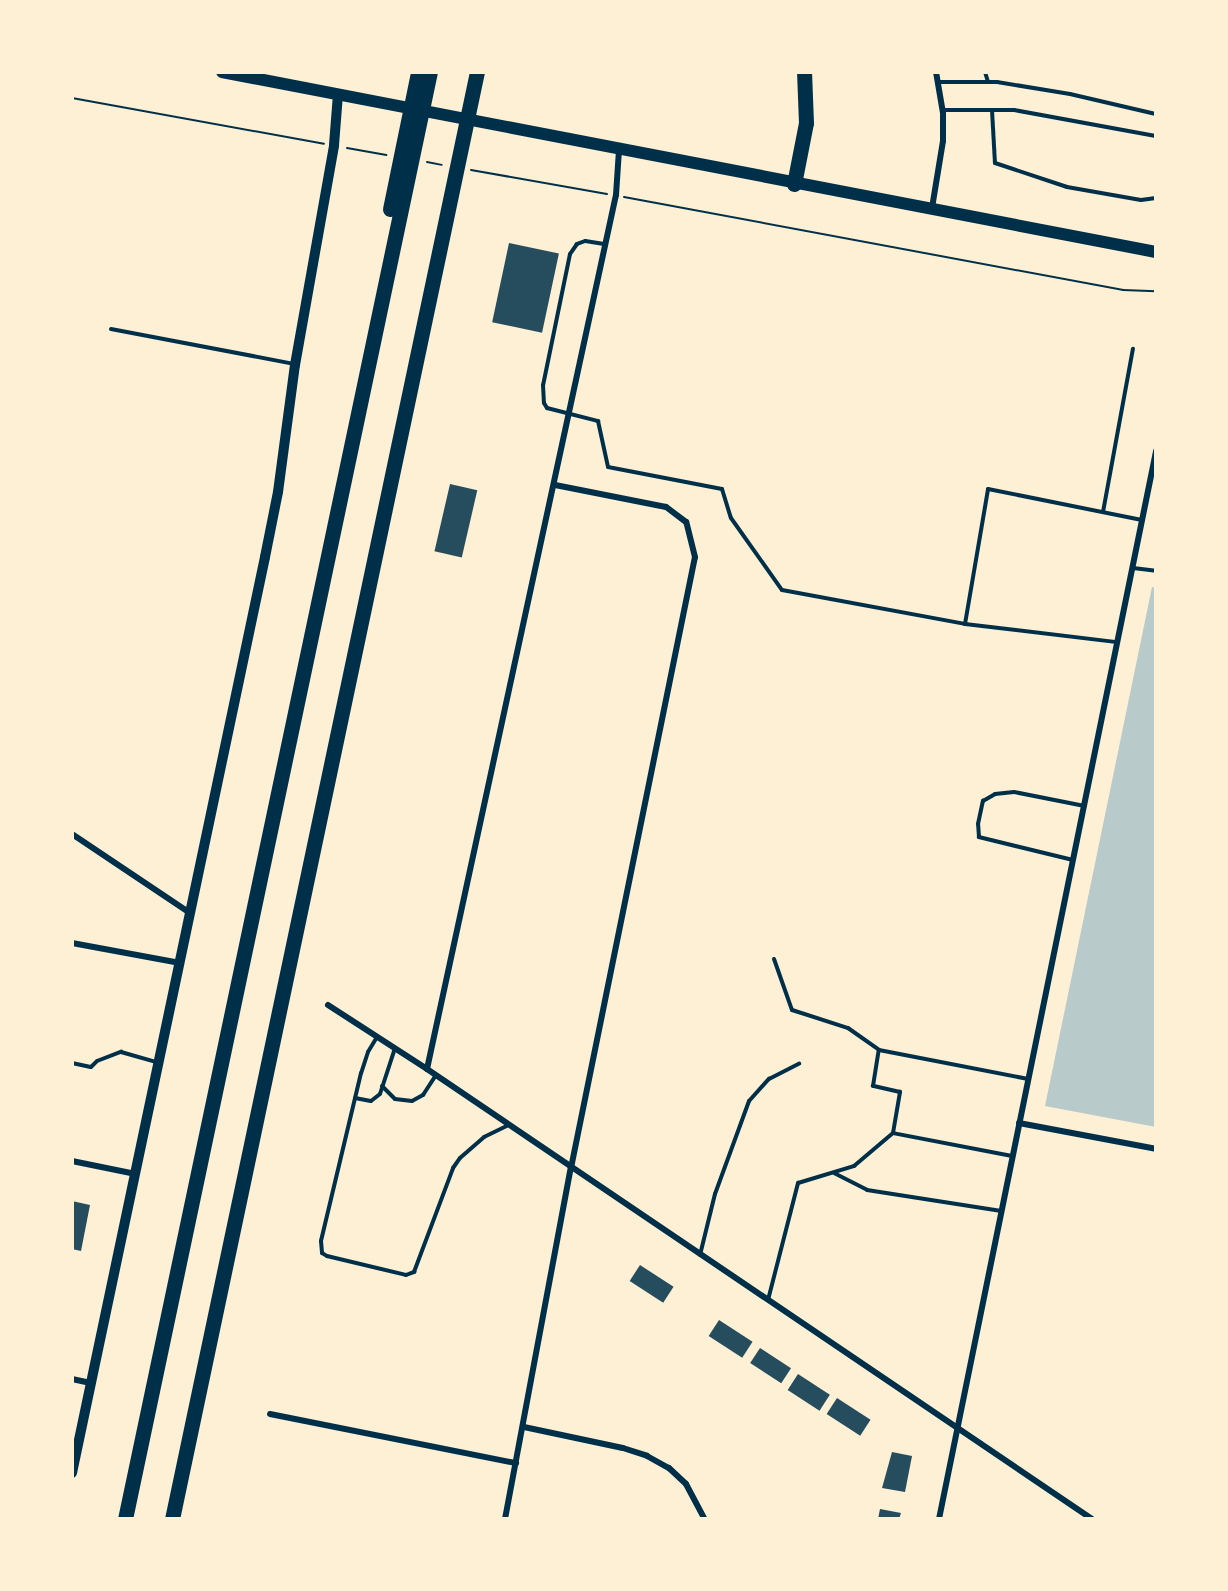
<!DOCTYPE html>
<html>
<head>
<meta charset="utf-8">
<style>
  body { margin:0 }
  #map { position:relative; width:1228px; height:1591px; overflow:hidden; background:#fdf0d5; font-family:"Noto Serif",serif }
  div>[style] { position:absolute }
  .green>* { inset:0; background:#b9caca }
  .building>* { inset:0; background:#264d5e; transform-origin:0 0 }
  .path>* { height:2px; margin:-1px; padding:0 1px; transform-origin:1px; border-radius:1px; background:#003049 }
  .service>* { height:4px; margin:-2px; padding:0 2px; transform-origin:2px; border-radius:2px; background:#003049 }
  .minor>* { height:6px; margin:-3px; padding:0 3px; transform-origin:3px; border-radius:3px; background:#003049 }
  .tertiary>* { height:10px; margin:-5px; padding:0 5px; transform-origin:5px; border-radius:5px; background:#003049 }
  .secondary>* { height:12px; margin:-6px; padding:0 6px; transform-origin:6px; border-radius:6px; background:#003049 }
  .motorway>* { height:15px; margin:-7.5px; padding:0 7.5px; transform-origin:7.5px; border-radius:7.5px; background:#003049 }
  span { translate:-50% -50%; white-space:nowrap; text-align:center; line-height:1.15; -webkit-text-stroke:6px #fdf0d5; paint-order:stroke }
  .frame { position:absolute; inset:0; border:74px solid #fdf0d5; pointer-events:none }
</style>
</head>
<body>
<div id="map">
  <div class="green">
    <div style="clip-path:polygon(1152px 587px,1156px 588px,1156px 1127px,1045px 1106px)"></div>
  </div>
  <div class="building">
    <div style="left:509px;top:243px;width:51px;height:81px;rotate:12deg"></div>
    <div style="left:450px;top:484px;width:28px;height:69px;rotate:13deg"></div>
    <div style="clip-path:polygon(72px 1201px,90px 1205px,81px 1251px,72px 1249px)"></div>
    <div style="left:640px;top:1265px;width:40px;height:19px;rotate:33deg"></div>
    <div style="left:719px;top:1320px;width:40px;height:19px;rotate:33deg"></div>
    <div style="left:760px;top:1348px;width:37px;height:18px;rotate:33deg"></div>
    <div style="left:798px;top:1374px;width:38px;height:19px;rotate:33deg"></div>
    <div style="left:837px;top:1398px;width:40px;height:19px;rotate:33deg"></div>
    <div style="clip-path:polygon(892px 1452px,912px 1456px,905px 1492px,882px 1488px)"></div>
    <div style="clip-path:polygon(880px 1509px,901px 1513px,899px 1519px,878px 1519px)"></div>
  </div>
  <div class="path">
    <div style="left:72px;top:98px;width:256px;rotate:10.3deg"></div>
    <div style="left:347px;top:148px;width:40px;rotate:10deg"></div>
    <div style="left:427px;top:162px;width:15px;rotate:11deg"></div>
    <div style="left:471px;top:170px;width:138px;rotate:10deg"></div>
    <div style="left:624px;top:197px;width:508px;rotate:10.56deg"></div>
    <div style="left:1123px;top:290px;width:33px;rotate:2deg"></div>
  </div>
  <div class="service">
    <div style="left:985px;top:72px;width:10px;rotate:73deg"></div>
    <div style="left:938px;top:82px;width:59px"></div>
    <div style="left:997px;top:82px;width:74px;rotate:9.3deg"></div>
    <div style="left:1070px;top:94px;width:88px;rotate:13.1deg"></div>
    <div style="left:943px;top:110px;width:71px"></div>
    <div style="left:1014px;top:110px;width:144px;rotate:10.4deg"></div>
    <div style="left:992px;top:110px;width:53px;rotate:86.8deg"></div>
    <div style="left:995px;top:163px;width:76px;rotate:18.4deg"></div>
    <div style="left:1067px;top:187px;width:75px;rotate:10deg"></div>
    <div style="left:1141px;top:200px;width:15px;rotate:-8deg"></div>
    <div style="left:604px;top:244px;width:19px;rotate:-171deg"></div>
    <div style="left:585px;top:241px;width:9px;rotate:159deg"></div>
    <div style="left:577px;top:244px;width:12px;rotate:125deg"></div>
    <div style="left:570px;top:254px;width:134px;rotate:101.6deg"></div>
    <div style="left:543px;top:385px;width:18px;rotate:87deg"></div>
    <div style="left:544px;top:403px;width:6px;rotate:59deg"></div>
    <div style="left:547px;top:408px;width:53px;rotate:14.3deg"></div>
    <div style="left:598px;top:421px;width:47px;rotate:77.7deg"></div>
    <div style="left:608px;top:467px;width:116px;rotate:10.9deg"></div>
    <div style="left:722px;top:489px;width:30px;rotate:73deg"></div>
    <div style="left:731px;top:518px;width:88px;rotate:54.7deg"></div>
    <div style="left:782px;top:590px;width:186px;rotate:10.5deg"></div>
    <div style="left:965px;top:624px;width:153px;rotate:6.8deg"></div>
    <div style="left:111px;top:329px;width:186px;rotate:10.8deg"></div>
    <div style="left:1103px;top:512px;width:166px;rotate:-79.6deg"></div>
    <div style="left:1133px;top:568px;width:23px;rotate:7deg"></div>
    <div style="left:965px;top:624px;width:137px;rotate:-80.3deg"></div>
    <div style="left:988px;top:489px;width:157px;rotate:11.4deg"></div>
    <div style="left:1073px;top:860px;width:97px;rotate:-166.3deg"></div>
    <div style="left:979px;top:837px;width:13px;rotate:-94deg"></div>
    <div style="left:978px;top:824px;width:24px;rotate:-78deg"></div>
    <div style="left:983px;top:801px;width:14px;rotate:-30deg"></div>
    <div style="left:995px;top:794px;width:19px;rotate:-6deg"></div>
    <div style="left:1014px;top:792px;width:72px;rotate:11.2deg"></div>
    <div style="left:774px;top:959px;width:54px;rotate:70.6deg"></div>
    <div style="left:792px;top:1010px;width:59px;rotate:17.8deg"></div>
    <div style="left:848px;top:1028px;width:38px;rotate:35deg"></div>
    <div style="left:377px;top:1037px;width:17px;rotate:121deg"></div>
    <div style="left:368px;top:1052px;width:22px;rotate:108deg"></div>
    <div style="left:361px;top:1073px;width:173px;rotate:103.4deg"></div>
    <div style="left:321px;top:1241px;width:12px;rotate:85deg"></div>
    <div style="left:322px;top:1253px;width:6px;rotate:31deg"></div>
    <div style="left:327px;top:1256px;width:81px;rotate:13.5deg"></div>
    <div style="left:406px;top:1275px;width:9px;rotate:-21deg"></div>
    <div style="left:414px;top:1272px;width:111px;rotate:-69.4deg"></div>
    <div style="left:453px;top:1168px;width:12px;rotate:-55deg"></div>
    <div style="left:460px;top:1158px;width:32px;rotate:-41deg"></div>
    <div style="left:484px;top:1137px;width:28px;rotate:-26deg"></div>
    <div style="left:72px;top:1063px;width:19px;rotate:12deg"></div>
    <div style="left:91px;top:1067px;width:8px;rotate:-45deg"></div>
    <div style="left:97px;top:1061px;width:26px;rotate:-21deg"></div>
    <div style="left:121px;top:1052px;width:36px;rotate:16deg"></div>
    <div style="left:382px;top:1086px;width:18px;rotate:45deg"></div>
    <div style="left:395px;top:1099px;width:17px;rotate:7deg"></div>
    <div style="left:412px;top:1101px;width:13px;rotate:-29deg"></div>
    <div style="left:423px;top:1095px;width:24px;rotate:-57deg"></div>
    <div style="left:355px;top:1098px;width:16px;rotate:11deg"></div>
    <div style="left:371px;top:1101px;width:11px;rotate:-38deg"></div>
    <div style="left:380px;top:1094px;width:48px;rotate:-71.9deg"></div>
    <div style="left:1012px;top:1156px;width:121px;rotate:-169.1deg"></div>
    <div style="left:893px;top:1133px;width:42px;rotate:-80.3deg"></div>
    <div style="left:900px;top:1092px;width:28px;rotate:-167deg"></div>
    <div style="left:873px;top:1086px;width:36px;rotate:-81deg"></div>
    <div style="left:879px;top:1050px;width:152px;rotate:11deg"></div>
    <div style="left:834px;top:1173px;width:37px;rotate:27deg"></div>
    <div style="left:867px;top:1190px;width:136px;rotate:8.9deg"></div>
    <div style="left:700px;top:1255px;width:63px;rotate:-76.2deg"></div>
    <div style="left:715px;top:1194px;width:99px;rotate:-69.9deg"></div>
    <div style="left:749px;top:1101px;width:30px;rotate:-48deg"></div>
    <div style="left:769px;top:1079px;width:34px;rotate:-27deg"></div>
    <div style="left:768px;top:1300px;width:121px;rotate:-75.6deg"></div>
    <div style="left:798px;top:1183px;width:59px;rotate:-16.9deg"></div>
    <div style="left:854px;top:1166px;width:51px;rotate:-40.2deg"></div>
  </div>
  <div class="minor">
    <div style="left:932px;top:208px;width:68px;rotate:-80.7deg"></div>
    <div style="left:943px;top:141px;width:28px;rotate:-90deg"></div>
    <div style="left:943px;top:113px;width:42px;rotate:-99.7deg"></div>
    <div style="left:72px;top:834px;width:142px;rotate:33.8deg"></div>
    <div style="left:72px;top:943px;width:110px;rotate:10.5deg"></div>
    <div style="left:328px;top:1005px;width:118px;rotate:32.9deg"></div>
    <div style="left:427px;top:1069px;width:803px;rotate:34.09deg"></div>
    <div style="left:427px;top:1069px;width:894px;rotate:-77.8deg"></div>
    <div style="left:616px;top:195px;width:45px;rotate:-86.2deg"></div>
    <div style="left:1019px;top:1123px;width:139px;rotate:10.7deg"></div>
    <div style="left:72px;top:1161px;width:65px;rotate:11.5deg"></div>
    <div style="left:72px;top:1379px;width:19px;rotate:12deg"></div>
    <div style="left:270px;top:1414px;width:251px;rotate:11.3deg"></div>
    <div style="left:524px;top:1427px;width:101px;rotate:12deg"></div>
    <div style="left:623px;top:1448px;width:25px;rotate:18deg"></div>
    <div style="left:647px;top:1456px;width:25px;rotate:29deg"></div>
    <div style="left:669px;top:1468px;width:23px;rotate:43deg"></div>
    <div style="left:686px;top:1484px;width:40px;rotate:62deg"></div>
    <div style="left:505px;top:1519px;width:357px;rotate:-79.4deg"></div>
    <div style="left:571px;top:1168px;width:623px;rotate:-78.53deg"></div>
    <div style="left:695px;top:557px;width:36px;rotate:-104deg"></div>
    <div style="left:686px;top:522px;width:25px;rotate:-143deg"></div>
    <div style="left:666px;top:507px;width:113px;rotate:-168.8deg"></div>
    <div style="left:939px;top:1519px;width:1090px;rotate:-78.51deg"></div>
  </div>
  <div class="tertiary">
    <div style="left:72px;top:1473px;width:936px;rotate:-78.1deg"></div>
    <div style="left:265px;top:557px;width:66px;rotate:-78.7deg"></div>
    <div style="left:278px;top:492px;width:128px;rotate:-82.4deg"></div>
    <div style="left:295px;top:365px;width:223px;rotate:-79.9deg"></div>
    <div style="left:334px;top:145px;width:51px;rotate:-85.5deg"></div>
  </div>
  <div class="secondary">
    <div style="left:222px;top:72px;width:951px;rotate:10.91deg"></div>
  </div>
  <div class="motorway">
    <div style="left:794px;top:184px;width:62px;rotate:-78.9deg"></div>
    <div style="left:806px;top:123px;width:51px;rotate:-92.2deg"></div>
    <div style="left:390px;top:209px;width:140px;rotate:-78.4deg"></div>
    <div style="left:125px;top:1519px;width:1479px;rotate:-78.1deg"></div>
    <div style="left:172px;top:1519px;width:1479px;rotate:-78.1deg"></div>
  </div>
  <div class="frame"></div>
</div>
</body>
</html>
